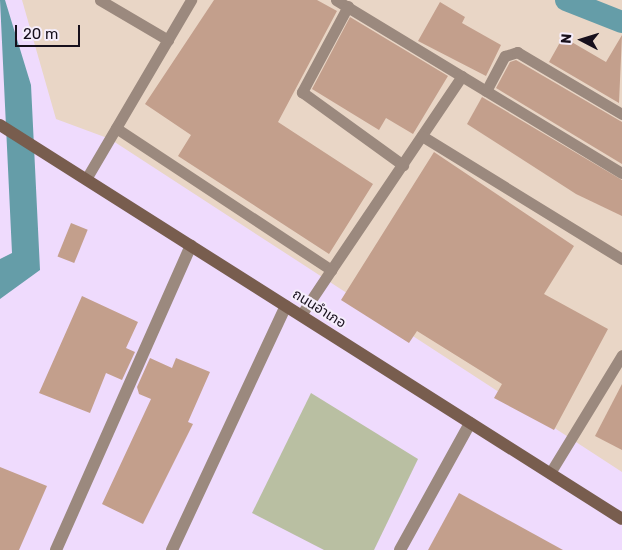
<!DOCTYPE html>
<html>
<head>
<meta charset="utf-8">
<style>
  body { margin:0 }
  #map { position:relative; width:622px; height:550px; overflow:hidden; background:#efdbfd; font-family:Rubik,"Noto Sans Thai",sans-serif }
  div>[style] { position:absolute }
  .education>* { inset:0; background:#e9d6c6 }
  .green>* { inset:0; background:#b9bfa2 }
  .water>* { inset:0; background:#659da8 }
  .canal>* { height:22px; margin:-11px; padding:0 11px; transform-origin:11px; border-radius:11px; background:#659da8 }
  .building>* { inset:0; background:#c39f8c; transform-origin:0 0 }
  .lane>* { height:11px; margin:-5.5px; padding:0 5.5px; transform-origin:5.5px; border-radius:5.5px; background:#9b897e }
  .street>* { height:12px; margin:-6px; padding:0 6px; transform-origin:6px; border-radius:6px; background:#9b897e }
  .secondary>* { height:12px; margin:-6px; padding:0 6px; transform-origin:6px; border-radius:6px; background:#785d4e }
  span { translate:-50% -50%; white-space:nowrap; text-align:center; line-height:1.15; -webkit-text-stroke:4px #f5edfb; paint-order:stroke }
  .street-label { font-size:14px; color:#17101c }
  .north { position:absolute; left:557px; top:15px; width:50px; height:50px; -webkit-text-stroke:4px #f5edfb; paint-order:stroke; rotate:275deg; font-size:14px; font-weight:700; line-height:20px; text-align:center; color:#17101c }
  .north::after { content:''; display:block; margin:auto; width:18px; height:22px; background:#17101c; clip-path:polygon(50% 0,100% 100%,50% 72%,0 100%) }
  .scale { position:absolute; left:15px; top:25px; width:65px; height:22px; box-sizing:border-box; border:2px solid #17101c; border-top:0; padding-left:6px; font-size:15px; line-height:18px; white-space:nowrap; color:#17101c; -webkit-text-stroke:4px #f5edfb; paint-order:stroke }
</style>
</head>
<body>
<div id="map">
  <div class="education">
    <div style="clip-path:polygon(22px 0,622px 0,622px 472px,110px 139px,56px 119px)"></div>
  </div>
  <div class="green">
    <div style="clip-path:polygon(311px 393px,418px 459px,374px 550px,324px 550px,252px 513px)"></div>
  </div>
  <div class="water">
    <div style="clip-path:polygon(0 0,5px 0,31px 85px,40px 270px,0 299px,0 259px,12px 253px)"></div>
  </div>
  <div class="canal">
    <div style="left:566px;top:0;width:60px;rotate:21.4deg"></div>
  </div>
  <div class="building">
    <div style="clip-path:polygon(214px 0,317px 0,337px 11px,278px 122px,373px 184px,329px 254px,178px 156px,191px 135px,145px 104px)"></div>
    <div style="clip-path:polygon(440px 2px,465px 17px,462px 23px,501px 45px,486px 76px,418px 41px)"></div>
    <div style="clip-path:polygon(350px 17px,448px 76px,413px 134px,386px 118px,379px 130px,312px 89px)"></div>
    <div style="clip-path:polygon(622px 35px,619px 103px,549px 62px,563px 37px,606px 62px)"></div>
    <div style="clip-path:polygon(516px 60px,622px 122px,622px 164px,496px 88px,510px 62px)"></div>
    <div style="clip-path:polygon(482px 97px,622px 180px,622px 216px,576px 194px,467px 124px)"></div>
    <div style="clip-path:polygon(434px 152px,574px 246px,544px 294px,608px 329px,554px 430px,494px 398px,502px 384px,417px 331px,409px 343px,341px 300px)"></div>
    <div style="left:71px;top:223px;width:18px;height:36px;rotate:22deg"></div>
    <div style="clip-path:polygon(82px 296px,138px 322px,126px 348px,135px 352px,122px 380px,106px 373px,90px 413px,39px 393px)"></div>
    <div style="clip-path:polygon(150px 358px,172px 368px,176px 358px,210px 372px,188px 422px,193px 424px,143px 524px,102px 504px,151px 399px,139px 394px,137px 387px)"></div>
    <div style="clip-path:polygon(622px 384px,622px 450px,595px 436px)"></div>
    <div style="clip-path:polygon(0 467px,47px 486px,19px 550px,0 550px)"></div>
    <div style="clip-path:polygon(459px 493px,563px 550px,428px 550px)"></div>
  </div>
  <div class="lane">
    <div style="left:100px;top:0;width:79px;rotate:30.5deg"></div>
    <div style="left:336px;top:0;width:334px;rotate:31.2deg"></div>
    <div style="left:348px;top:6px;width:98px;rotate:118.1deg"></div>
    <div style="left:302px;top:92px;width:125px;rotate:35.9deg"></div>
    <div style="left:486px;top:91px;width:40px;rotate:-62deg"></div>
    <div style="left:505px;top:56px;width:13px;rotate:-18deg"></div>
    <div style="left:517px;top:52px;width:122px;rotate:30.6deg"></div>
    <div style="left:116px;top:128px;width:258px;rotate:33.4deg"></div>
    <div style="left:331px;top:270px;width:234px;rotate:-56deg"></div>
    <div style="left:422px;top:136px;width:235px;rotate:31.6deg"></div>
    <div style="left:86px;top:179px;width:208px;rotate:-59.6deg"></div>
    <div style="left:301px;top:315px;width:54px;rotate:-56.3deg"></div>
    <div style="left:550px;top:473px;width:138px;rotate:-58.6deg"></div>
  </div>
  <div class="street">
    <div style="left:56px;top:550px;width:333px;rotate:-66.1deg"></div>
    <div style="left:172px;top:550px;width:269px;rotate:-65deg"></div>
    <div style="left:400px;top:550px;width:145px;rotate:-61.1deg"></div>
  </div>
  <div class="secondary">
    <div style="left:0;top:125px;width:736px;rotate:32.35deg"></div>
  </div>
  <div class="street-label">
    <span style="left:319px;top:309px;rotate:32deg">ถนนอำเภอ</span>
  </div>
  <div class="north">N</div>
  <div class="scale">20 m</div>
</div>
</body>
</html>
